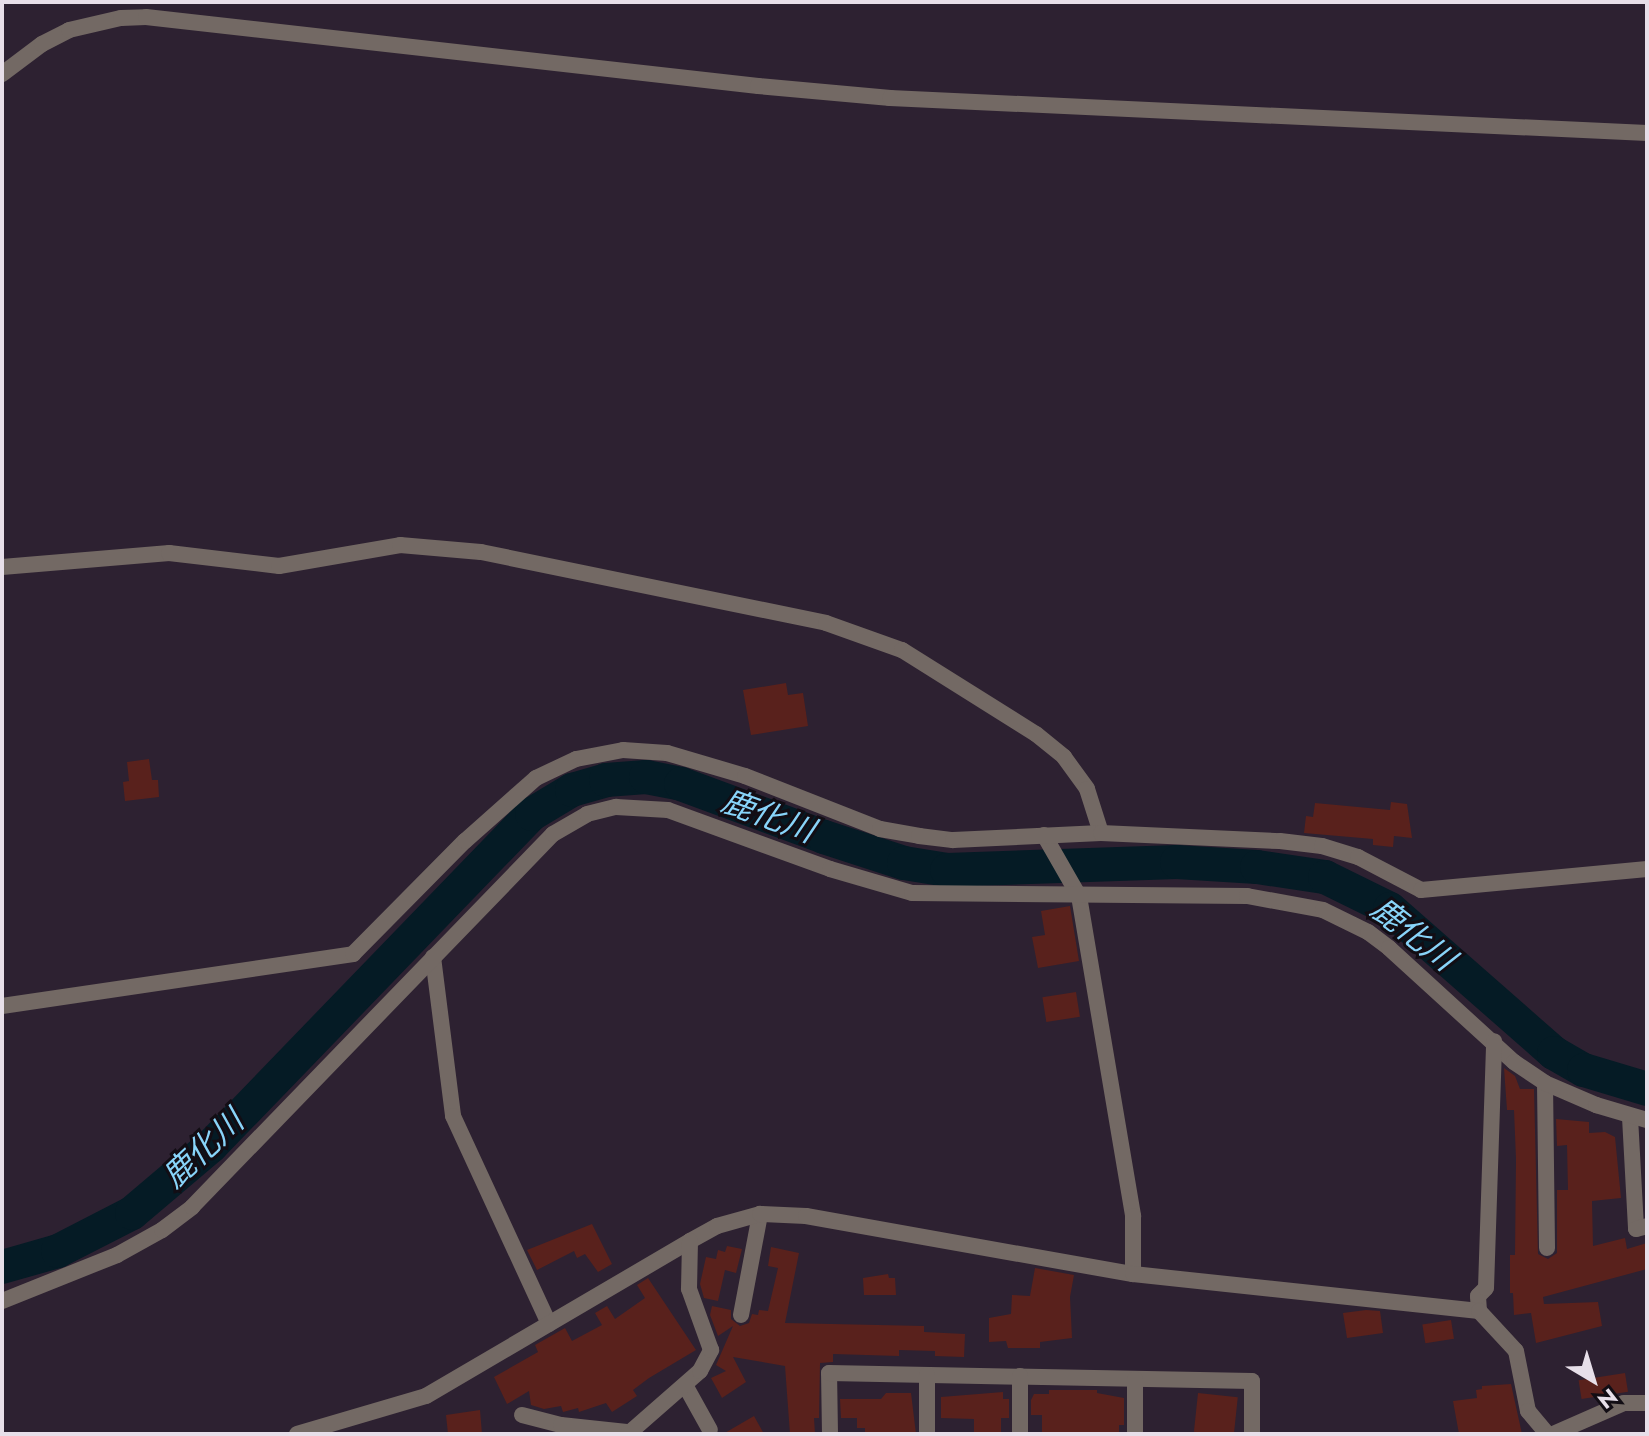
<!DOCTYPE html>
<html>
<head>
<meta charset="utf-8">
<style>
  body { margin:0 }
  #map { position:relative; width:1649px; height:1436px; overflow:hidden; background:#2d2131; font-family:Jost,"Noto Sans JP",sans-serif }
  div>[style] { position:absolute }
  .river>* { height:34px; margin:-17px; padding:0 17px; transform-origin:17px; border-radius:17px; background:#051b25 }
  .building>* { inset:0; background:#59211c; transform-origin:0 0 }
  .minor>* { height:16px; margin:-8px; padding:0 8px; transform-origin:8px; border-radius:8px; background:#736964 }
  span { translate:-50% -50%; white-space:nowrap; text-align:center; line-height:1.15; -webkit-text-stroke:6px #120d14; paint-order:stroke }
  .water-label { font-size:32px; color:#88d4f9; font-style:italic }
  .frame { position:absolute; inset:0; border:4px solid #e7dfe9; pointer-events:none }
  .north { position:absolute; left:1553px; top:1340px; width:80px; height:80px; -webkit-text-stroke:6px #120d14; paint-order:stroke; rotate:142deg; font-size:22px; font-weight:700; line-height:32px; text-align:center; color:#e7dfe9 }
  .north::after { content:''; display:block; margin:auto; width:28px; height:36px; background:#e7dfe9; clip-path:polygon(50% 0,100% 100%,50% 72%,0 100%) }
</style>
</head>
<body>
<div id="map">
  <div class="river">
    <div style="left:2px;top:1267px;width:58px;rotate:-15.9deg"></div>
    <div style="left:58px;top:1251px;width:83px;rotate:-27.2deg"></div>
    <div style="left:132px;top:1213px;width:104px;rotate:-40.3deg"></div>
    <div style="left:211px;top:1146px;width:462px;rotate:-46deg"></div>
    <div style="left:532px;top:814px;width:47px;rotate:-31deg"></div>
    <div style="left:572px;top:790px;width:35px;rotate:-16deg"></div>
    <div style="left:606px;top:780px;width:40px;rotate:-4.3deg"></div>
    <div style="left:646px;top:777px;width:36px;rotate:11deg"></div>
    <div style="left:681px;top:784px;width:153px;rotate:20.3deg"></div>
    <div style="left:824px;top:837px;width:84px;rotate:18deg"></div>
    <div style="left:904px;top:863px;width:44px;rotate:9.2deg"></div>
    <div style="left:947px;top:870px;width:230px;rotate:-2deg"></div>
    <div style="left:1177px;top:862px;width:80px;rotate:3.6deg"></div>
    <div style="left:1257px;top:867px;width:69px;rotate:8.4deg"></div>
    <div style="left:1325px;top:877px;width:72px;rotate:26.2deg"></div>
    <div style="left:1390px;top:909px;width:218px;rotate:41.3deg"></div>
    <div style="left:1554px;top:1053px;width:34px;rotate:30deg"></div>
    <div style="left:1584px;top:1070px;width:66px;rotate:16.8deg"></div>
  </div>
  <div class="building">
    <div style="clip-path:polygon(786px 683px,788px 695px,803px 693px,808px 726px,751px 735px,743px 690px)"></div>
    <div style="clip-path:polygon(149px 759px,152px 780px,158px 780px,159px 797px,125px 801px,123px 782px,129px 781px,127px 762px)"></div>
    <div style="clip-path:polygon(1391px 802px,1407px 804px,1412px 838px,1394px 836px,1393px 847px,1373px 845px,1373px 839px,1304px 833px,1306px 816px,1313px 817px,1315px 803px,1390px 810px)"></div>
    <div style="clip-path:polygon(1070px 906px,1079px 961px,1038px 968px,1032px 937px,1045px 935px,1041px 911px)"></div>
    <div style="left:1076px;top:992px;width:25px;height:34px;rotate:81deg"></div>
    <div style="clip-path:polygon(1504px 1068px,1515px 1076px,1520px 1089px,1534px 1089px,1538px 1254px,1548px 1259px,1557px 1253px,1557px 1190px,1568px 1190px,1567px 1145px,1557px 1146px,1556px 1119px,1589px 1122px,1589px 1133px,1605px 1132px,1615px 1137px,1621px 1198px,1592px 1201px,1593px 1246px,1625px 1238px,1627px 1249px,1647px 1243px,1647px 1269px,1543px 1297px,1544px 1304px,1598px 1302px,1602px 1326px,1536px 1343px,1531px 1313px,1514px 1315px,1513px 1293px,1510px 1293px,1510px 1255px,1515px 1255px,1516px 1159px,1514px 1110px,1507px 1110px)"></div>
    <div style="clip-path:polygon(592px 1224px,612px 1264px,598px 1272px,585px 1254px,577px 1258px,574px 1251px,537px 1270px,527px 1250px)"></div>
    <div style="clip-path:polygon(727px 1246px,742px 1249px,736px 1273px,725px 1270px,718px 1301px,704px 1298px,700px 1284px,706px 1257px,716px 1259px,718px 1250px,725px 1252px)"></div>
    <div style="clip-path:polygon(771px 1247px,799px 1253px,785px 1323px,924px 1326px,924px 1332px,965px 1334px,964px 1357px,935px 1356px,935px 1351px,899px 1350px,899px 1356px,833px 1354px,833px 1362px,820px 1363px,819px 1418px,814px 1418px,815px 1434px,790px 1434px,785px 1366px,733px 1357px,746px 1382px,722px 1398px,711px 1378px,726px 1371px,716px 1365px,733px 1326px,718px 1336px,710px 1315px,712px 1306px,731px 1310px,731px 1319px,740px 1326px,749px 1323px,752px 1314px,758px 1315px,759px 1310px,768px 1311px,778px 1268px,768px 1266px)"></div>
    <div style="clip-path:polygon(1035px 1268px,1074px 1275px,1070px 1297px,1072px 1338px,1040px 1342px,1040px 1348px,1008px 1348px,1006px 1341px,989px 1342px,989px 1318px,1011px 1314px,1012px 1295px,1030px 1296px)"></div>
    <div style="clip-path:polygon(888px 1274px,889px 1278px,895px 1278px,896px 1295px,864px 1295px,863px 1278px)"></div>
    <div style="clip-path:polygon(648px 1278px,696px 1350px,649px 1378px,633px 1390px,637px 1396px,612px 1412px,606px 1403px,579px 1412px,578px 1408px,563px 1412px,561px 1406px,544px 1409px,531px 1405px,529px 1391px,507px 1404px,494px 1377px,538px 1352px,535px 1345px,565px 1328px,572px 1341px,602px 1325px,595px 1313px,607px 1306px,615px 1319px,645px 1298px,637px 1285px)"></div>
    <div style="clip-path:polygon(1366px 1310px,1380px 1311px,1383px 1333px,1347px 1338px,1343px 1313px)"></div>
    <div style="left:1451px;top:1320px;width:19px;height:29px;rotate:81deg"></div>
    <div style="left:1625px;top:1373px;width:19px;height:47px;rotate:81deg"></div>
    <div style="clip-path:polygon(1511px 1384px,1522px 1434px,1459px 1434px,1453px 1401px,1477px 1398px,1476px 1390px,1482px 1389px,1482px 1386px)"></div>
    <div style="clip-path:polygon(1049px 1390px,1097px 1390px,1097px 1393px,1124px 1398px,1124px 1425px,1119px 1425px,1119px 1434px,1042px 1434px,1042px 1415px,1031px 1415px,1031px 1400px,1034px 1394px,1049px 1394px)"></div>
    <div style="clip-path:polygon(1003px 1392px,1003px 1399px,1009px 1399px,1009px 1418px,1001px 1418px,1001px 1434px,974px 1434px,974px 1419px,941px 1418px,941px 1397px)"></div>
    <div style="clip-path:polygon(886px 1393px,911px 1393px,916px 1434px,865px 1433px,865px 1428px,857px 1428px,857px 1418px,841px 1418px,840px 1399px,881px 1399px)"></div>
    <div style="left:1198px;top:1393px;width:40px;height:39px;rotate:6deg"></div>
    <div style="clip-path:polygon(480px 1410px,482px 1434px,448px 1434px,446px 1415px)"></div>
    <div style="clip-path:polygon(754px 1416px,764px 1434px,723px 1434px)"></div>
  </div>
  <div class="minor">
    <div style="left:2px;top:74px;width:50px;rotate:-36.9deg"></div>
    <div style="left:42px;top:44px;width:30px;rotate:-27deg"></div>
    <div style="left:69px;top:30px;width:53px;rotate:-13deg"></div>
    <div style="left:121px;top:18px;width:25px;rotate:-2deg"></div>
    <div style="left:146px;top:17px;width:616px;rotate:6.43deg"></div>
    <div style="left:758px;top:86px;width:133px;rotate:5.2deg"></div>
    <div style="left:890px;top:98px;width:758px;rotate:2.65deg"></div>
    <div style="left:2px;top:567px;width:168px;rotate:-4.8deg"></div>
    <div style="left:169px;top:553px;width:111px;rotate:6.7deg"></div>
    <div style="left:279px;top:566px;width:123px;rotate:-9.8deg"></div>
    <div style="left:400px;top:545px;width:81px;rotate:4.9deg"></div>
    <div style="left:481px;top:552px;width:352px;rotate:11.6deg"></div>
    <div style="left:826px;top:623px;width:81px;rotate:19.6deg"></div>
    <div style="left:902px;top:650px;width:158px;rotate:32.1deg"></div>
    <div style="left:1036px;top:734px;width:36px;rotate:39deg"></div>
    <div style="left:1064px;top:757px;width:39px;rotate:54deg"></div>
    <div style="left:1087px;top:789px;width:46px;rotate:72.3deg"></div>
    <div style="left:1044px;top:835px;width:70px;rotate:60.2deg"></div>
    <div style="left:1079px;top:896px;width:325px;rotate:80.4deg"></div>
    <div style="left:1133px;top:1216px;width:58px;rotate:90deg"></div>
    <div style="left:433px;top:957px;width:160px;rotate:82.8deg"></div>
    <div style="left:453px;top:1116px;width:229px;rotate:65.2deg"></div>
    <div style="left:2px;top:1006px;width:355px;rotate:-8.4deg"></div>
    <div style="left:353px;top:954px;width:159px;rotate:-45.3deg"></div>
    <div style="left:465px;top:841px;width:95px;rotate:-41.6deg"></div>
    <div style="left:536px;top:778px;width:44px;rotate:-25.4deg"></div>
    <div style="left:576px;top:759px;width:48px;rotate:-10.8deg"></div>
    <div style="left:623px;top:750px;width:44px;rotate:3.9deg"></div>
    <div style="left:667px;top:753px;width:81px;rotate:16.4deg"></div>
    <div style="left:745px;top:776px;width:145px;rotate:21.4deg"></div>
    <div style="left:880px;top:829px;width:40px;rotate:10deg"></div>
    <div style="left:919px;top:836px;width:34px;rotate:7deg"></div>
    <div style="left:953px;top:840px;width:148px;rotate:-2.7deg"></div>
    <div style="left:1101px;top:833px;width:179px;rotate:2.6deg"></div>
    <div style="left:1280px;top:841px;width:42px;rotate:6.8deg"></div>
    <div style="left:1322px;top:846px;width:38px;rotate:17deg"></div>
    <div style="left:1358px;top:857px;width:71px;rotate:27.6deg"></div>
    <div style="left:1421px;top:890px;width:227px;rotate:-5.3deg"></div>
    <div style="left:1545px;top:1083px;width:165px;rotate:89.3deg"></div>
    <div style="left:1630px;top:1117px;width:112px;rotate:86.9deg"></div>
    <div style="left:1636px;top:1229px;width:11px;rotate:-15deg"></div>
    <div style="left:2px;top:1301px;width:124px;rotate:-21.8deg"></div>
    <div style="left:117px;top:1255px;width:51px;rotate:-29.1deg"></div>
    <div style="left:162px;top:1230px;width:38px;rotate:-37deg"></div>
    <div style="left:192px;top:1207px;width:519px;rotate:-45.94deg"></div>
    <div style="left:553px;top:834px;width:39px;rotate:-30deg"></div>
    <div style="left:587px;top:814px;width:30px;rotate:-14deg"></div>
    <div style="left:616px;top:807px;width:52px;rotate:3.3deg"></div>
    <div style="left:668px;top:810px;width:172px;rotate:20deg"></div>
    <div style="left:830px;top:869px;width:85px;rotate:16.3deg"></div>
    <div style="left:912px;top:893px;width:335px;rotate:0.5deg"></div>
    <div style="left:1247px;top:896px;width:77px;rotate:10.4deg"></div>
    <div style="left:1323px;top:910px;width:50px;rotate:26.1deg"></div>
    <div style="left:1368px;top:932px;width:26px;rotate:37deg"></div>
    <div style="left:1389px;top:948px;width:169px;rotate:42.4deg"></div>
    <div style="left:1514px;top:1062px;width:37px;rotate:34deg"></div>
    <div style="left:1545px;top:1083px;width:56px;rotate:23.3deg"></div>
    <div style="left:1596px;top:1105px;width:53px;rotate:16.4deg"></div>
    <div style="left:1479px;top:1311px;width:15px;rotate:-94deg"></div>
    <div style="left:1478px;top:1296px;width:11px;rotate:-45deg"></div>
    <div style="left:1486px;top:1288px;width:247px;rotate:-88.1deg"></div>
    <div style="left:741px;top:1315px;width:103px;rotate:-79.3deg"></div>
    <div style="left:685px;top:1385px;width:51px;rotate:60.9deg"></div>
    <div style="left:522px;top:1415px;width:40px;rotate:14.4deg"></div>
    <div style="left:561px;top:1425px;width:66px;rotate:6.1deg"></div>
    <div style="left:297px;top:1434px;width:134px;rotate:-16.4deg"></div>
    <div style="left:426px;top:1396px;width:306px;rotate:-30.4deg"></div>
    <div style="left:690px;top:1241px;width:31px;rotate:-29deg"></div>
    <div style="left:717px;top:1226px;width:45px;rotate:-15.6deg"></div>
    <div style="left:760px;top:1214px;width:46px;rotate:2.5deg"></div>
    <div style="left:806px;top:1216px;width:332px;rotate:10.1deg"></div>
    <div style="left:1133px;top:1274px;width:348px;rotate:6.1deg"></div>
    <div style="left:1479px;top:1311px;width:54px;rotate:47.2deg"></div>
    <div style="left:1516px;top:1351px;width:61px;rotate:78.7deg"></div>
    <div style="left:1528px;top:1411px;width:30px;rotate:50deg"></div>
    <div style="left:628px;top:1434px;width:96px;rotate:-41.2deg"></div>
    <div style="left:700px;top:1371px;width:24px;rotate:-62deg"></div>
    <div style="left:711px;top:1350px;width:65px;rotate:-109.8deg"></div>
    <div style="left:689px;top:1289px;width:48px;rotate:-88.8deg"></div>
    <div style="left:830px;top:1434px;width:61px;rotate:-90.9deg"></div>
    <div style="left:829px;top:1373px;width:423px;rotate:1.1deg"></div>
    <div style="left:1252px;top:1381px;width:53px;rotate:90deg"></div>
    <div style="left:927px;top:1434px;width:59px;rotate:-90deg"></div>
    <div style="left:1020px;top:1434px;width:58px;rotate:-90deg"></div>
    <div style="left:1135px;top:1434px;width:55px;rotate:-90deg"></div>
    <div style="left:1553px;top:1434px;width:77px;rotate:-23.6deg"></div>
    <div style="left:1624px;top:1403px;width:23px"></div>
  </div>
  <div class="water-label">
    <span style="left:768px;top:816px;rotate:20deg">鹿化川</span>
    <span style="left:1413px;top:934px;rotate:38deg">鹿化川</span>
    <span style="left:203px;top:1149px;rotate:-43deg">鹿化川</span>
  </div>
  <div class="frame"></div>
  <div class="north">N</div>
</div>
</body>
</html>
